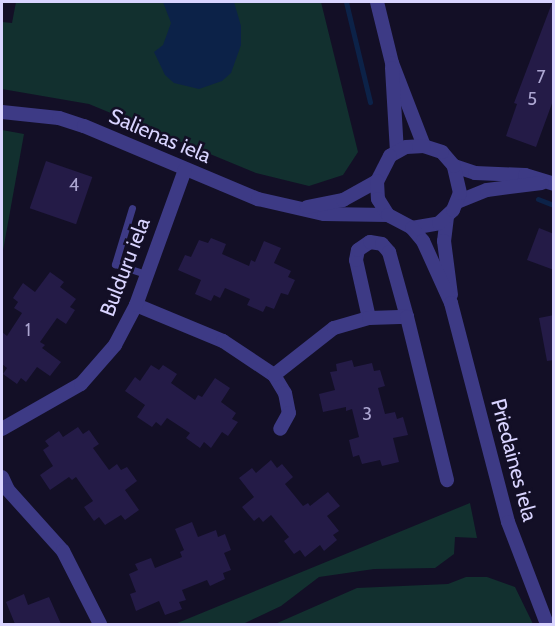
<!DOCTYPE html>
<html>
<head>
<meta charset="utf-8">
<style>
  body { margin:0 }
  #map { position:relative; width:555px; height:626px; overflow:hidden; background:#130f26; font-family:Cabin,sans-serif }
  div>[style] { position:absolute }
  .green>* { inset:0; background:#12302f }
  .water>* { inset:0; background:#0c2248 }
  .stream>* { height:5px; margin:-2.5px; padding:0 2.5px; transform-origin:2.5px; border-radius:2.5px; background:#0c2248 }
  .building>* { inset:0; background:#241b47; transform-origin:0 0 }
  .service>* { height:7px; margin:-3.5px; padding:0 3.5px; transform-origin:3.5px; border-radius:3.5px; background:#3d3a85 }
  .minor>* { height:14px; margin:-7px; padding:0 7px; transform-origin:7px; border-radius:7px; background:#3d3a85 }
  span { translate:-50% -50%; white-space:nowrap; text-align:center; line-height:1.15; -webkit-text-stroke:5px #130f26; paint-order:stroke }
  .number-label { font-size:18px; color:#aca6d1 }
  .number-label span { -webkit-text-stroke-width:0 }
  .street-label { font-size:21px; color:#d9d4ff }
  .frame { position:absolute; inset:0; border:3px solid #d9d4ff; pointer-events:none }
</style>
</head>
<body>
<div id="map">
  <div class="green">
    <div style="clip-path:polygon(16px 2px,321px 2px,358px 152px,343px 175px,309px 186px,256px 173px,89px 104px,2px 89px,2px 22px,12px 23px)"></div>
    <div style="clip-path:polygon(2px 130px,24px 134px,2px 256px)"></div>
    <div style="clip-path:polygon(470px 503px,477px 538px,455px 537px,454px 554px,435px 568px,374px 569px,319px 577px,281px 606px,243px 624px,175px 624px)"></div>
    <div style="clip-path:polygon(466px 577px,487px 577px,515px 587px,533px 624px,275px 624px,357px 588px,448px 584px)"></div>
  </div>
  <div class="water">
    <div style="clip-path:polygon(163px 2px,234px 2px,241px 26px,241px 45px,231px 73px,222px 81px,199px 89px,174px 83px,165px 75px,154px 52px,163px 45px,171px 23px)"></div>
  </div>
  <div class="stream">
    <div style="left:346px;top:2px;width:103px;rotate:76.5deg"></div>
    <div style="left:538px;top:199px;width:17px;rotate:21deg"></div>
  </div>
  <div class="building">
    <div style="clip-path:polygon(552px 3px,554px 98px,536px 147px,506px 136px,517px 104px,514px 103px)"></div>
    <div style="left:46px;top:161px;width:49px;height:50px;rotate:19deg"></div>
    <div style="clip-path:polygon(539px 228px,554px 234px,554px 270px,527px 260px)"></div>
    <div style="clip-path:polygon(211px 238px,226px 244px,222px 254px,249px 266px,251px 260px,255px 262px,264px 241px,281px 248px,274px 263px,291px 271px,288px 277px,295px 280px,288px 295px,281px 293px,274px 309px,266px 306px,263px 312px,247px 305px,250px 299px,225px 288px,220px 298px,214px 295px,211px 301px,195px 294px,201px 280px,178px 270px,185px 255px,191px 257px,199px 240px,208px 243px)"></div>
    <div style="clip-path:polygon(50px 272px,64px 282px,60px 287px,76px 299px,70px 307px,75px 310px,66px 324px,57px 318px,40px 342px,45px 345px,42px 348px,61px 362px,50px 376px,37px 367px,26px 382px,21px 378px,17px 384px,3px 374px,7px 368px,2px 364px,2px 332px,7px 336px,22px 313px,14px 308px,18px 302px,13px 298px,23px 283px,35px 292px)"></div>
    <div style="clip-path:polygon(554px 315px,554px 360px,547px 361px,539px 318px)"></div>
    <div style="clip-path:polygon(352px 360px,354px 367px,372px 363px,374px 371px,380px 370px,385px 386px,378px 388px,385px 414px,395px 412px,397px 419px,403px 417px,408px 435px,393px 438px,399px 462px,382px 466px,380px 460px,362px 464px,359px 455px,353px 457px,349px 440px,359px 437px,352px 409px,346px 411px,346px 407px,323px 412px,319px 394px,335px 390px,330px 372px,337px 371px,336px 364px)"></div>
    <div style="clip-path:polygon(151px 365px,159px 370px,163px 365px,177px 374px,171px 383px,195px 400px,198px 395px,202px 397px,215px 378px,230px 388px,221px 402px,236px 413px,232px 419px,238px 422px,228px 436px,222px 432px,211px 448px,204px 442px,200px 448px,186px 438px,190px 433px,167px 418px,161px 426px,156px 422px,152px 427px,137px 417px,145px 405px,125px 391px,135px 377px,140px 381px)"></div>
    <div style="clip-path:polygon(78px 427px,83px 434px,89px 430px,99px 444px,93px 448px,109px 470px,117px 464px,121px 470px,127px 467px,137px 481px,125px 490px,139px 510px,125px 520px,121px 515px,105px 525px,99px 517px,94px 521px,84px 507px,93px 501px,76px 477px,72px 480px,69px 477px,50px 490px,40px 475px,53px 466px,43px 450px,49px 446px,45px 441px,59px 431px,63px 437px)"></div>
    <div style="clip-path:polygon(271px 460px,277px 468px,282px 464px,293px 477px,285px 484px,303px 506px,308px 503px,310px 506px,328px 492px,340px 506px,327px 516px,339px 531px,333px 535px,337px 540px,324px 551px,320px 545px,305px 557px,300px 550px,294px 554px,284px 541px,289px 537px,271px 515px,263px 522px,259px 517px,254px 521px,242px 507px,254px 497px,239px 478px,252px 468px,256px 473px)"></div>
    <div style="clip-path:polygon(192px 522px,198px 537px,216px 530px,218px 537px,225px 534px,231px 550px,224px 553px,231px 570px,223px 573px,225px 579px,210px 586px,207px 580px,182px 590px,186px 600px,179px 602px,182px 609px,165px 615px,159px 601px,136px 611px,130px 594px,136px 592px,129px 574px,138px 570px,135px 564px,151px 558px,155px 568px,182px 557px,180px 552px,184px 550px,175px 529px)"></div>
    <div style="clip-path:polygon(24px 594px,28px 605px,49px 597px,61px 624px,15px 624px,6px 602px)"></div>
  </div>
  <div class="service">
    <div style="left:132px;top:208px;width:59px;rotate:106.9deg"></div>
    <div style="left:115px;top:264px;width:35px;rotate:18deg"></div>
  </div>
  <div class="minor">
    <div style="left:377px;top:2px;width:63px;rotate:76.2deg"></div>
    <div style="left:392px;top:63px;width:89px;rotate:68.9deg"></div>
    <div style="left:392px;top:68px;width:83px;rotate:86.6deg"></div>
    <div style="left:2px;top:112px;width:57px;rotate:6deg"></div>
    <div style="left:59px;top:118px;width:26px;rotate:18deg"></div>
    <div style="left:84px;top:126px;width:189px;rotate:22.8deg"></div>
    <div style="left:258px;top:199px;width:68px;rotate:12.8deg"></div>
    <div style="left:324px;top:214px;width:64px;rotate:0.9deg"></div>
    <div style="left:454px;top:166px;width:22px;rotate:18deg"></div>
    <div style="left:475px;top:173px;width:50px;rotate:2.3deg"></div>
    <div style="left:525px;top:175px;width:30px;rotate:17deg"></div>
    <div style="left:457px;top:202px;width:32px;rotate:-22deg"></div>
    <div style="left:487px;top:190px;width:55px;rotate:-7.3deg"></div>
    <div style="left:307px;top:207px;width:37px;rotate:-11deg"></div>
    <div style="left:343px;top:200px;width:39px;rotate:-29deg"></div>
    <div style="left:447px;top:217px;width:24px;rotate:97deg"></div>
    <div style="left:444px;top:241px;width:54px;rotate:82.6deg"></div>
    <div style="left:412px;top:228px;width:27px;rotate:-10deg"></div>
    <div style="left:439px;top:223px;width:19px;rotate:-43deg"></div>
    <div style="left:453px;top:210px;width:18px;rotate:-68deg"></div>
    <div style="left:460px;top:193px;width:28px;rotate:-103deg"></div>
    <div style="left:454px;top:166px;width:18px;rotate:-131deg"></div>
    <div style="left:442px;top:152px;width:19px;rotate:-162deg"></div>
    <div style="left:424px;top:146px;width:18px;rotate:177deg"></div>
    <div style="left:406px;top:147px;width:18px;rotate:151deg"></div>
    <div style="left:390px;top:156px;width:28px;rotate:117deg"></div>
    <div style="left:377px;top:181px;width:18px;rotate:87deg"></div>
    <div style="left:378px;top:199px;width:19px;rotate:58deg"></div>
    <div style="left:388px;top:215px;width:27px;rotate:28deg"></div>
    <div style="left:412px;top:228px;width:17px;rotate:50deg"></div>
    <div style="left:423px;top:241px;width:68px;rotate:65.7deg"></div>
    <div style="left:451px;top:303px;width:226px;rotate:75.4deg"></div>
    <div style="left:508px;top:522px;width:109px;rotate:69.1deg"></div>
    <div style="left:136px;top:305px;width:94px;rotate:22.5deg"></div>
    <div style="left:223px;top:341px;width:61px;rotate:33.7deg"></div>
    <div style="left:274px;top:375px;width:21px;rotate:59deg"></div>
    <div style="left:285px;top:393px;width:20px;rotate:79deg"></div>
    <div style="left:289px;top:413px;width:18px;rotate:119deg"></div>
    <div style="left:369px;top:318px;width:59px;rotate:-102.6deg"></div>
    <div style="left:356px;top:260px;width:10px;rotate:-79deg"></div>
    <div style="left:358px;top:250px;width:14px;rotate:-34deg"></div>
    <div style="left:370px;top:242px;width:12px;rotate:9deg"></div>
    <div style="left:382px;top:244px;width:11px;rotate:49deg"></div>
    <div style="left:389px;top:252px;width:67px;rotate:74.5deg"></div>
    <div style="left:274px;top:375px;width:76px;rotate:-38.1deg"></div>
    <div style="left:334px;top:328px;width:36px;rotate:-16deg"></div>
    <div style="left:369px;top:318px;width:38px;rotate:-2deg"></div>
    <div style="left:407px;top:317px;width:168px;rotate:76.2deg"></div>
    <div style="left:2px;top:429px;width:91px;rotate:-29.7deg"></div>
    <div style="left:81px;top:384px;width:52px;rotate:-48.9deg"></div>
    <div style="left:115px;top:345px;width:45px;rotate:-62.3deg"></div>
    <div style="left:136px;top:305px;width:144px;rotate:-70.1deg"></div>
    <div style="left:2px;top:477px;width:14px;rotate:65deg"></div>
    <div style="left:8px;top:490px;width:82px;rotate:48deg"></div>
    <div style="left:63px;top:551px;width:82px;rotate:63.1deg"></div>
  </div>
  <div class="number-label">
    <span style="left:541px;top:77px">7</span>
    <span style="left:532px;top:99px">5</span>
    <span style="left:74px;top:185px">4</span>
    <span style="left:28px;top:330px">1</span>
    <span style="left:367px;top:414px">3</span>
  </div>
  <div class="street-label">
    <span style="left:160px;top:136px;rotate:23deg">Salienas iela</span>
    <span style="left:125px;top:267px;rotate:-69deg">Bulduru iela</span>
    <span style="left:514px;top:460px;rotate:75deg">Priedaines iela</span>
  </div>
  <div class="frame"></div>
</div>
</body>
</html>
